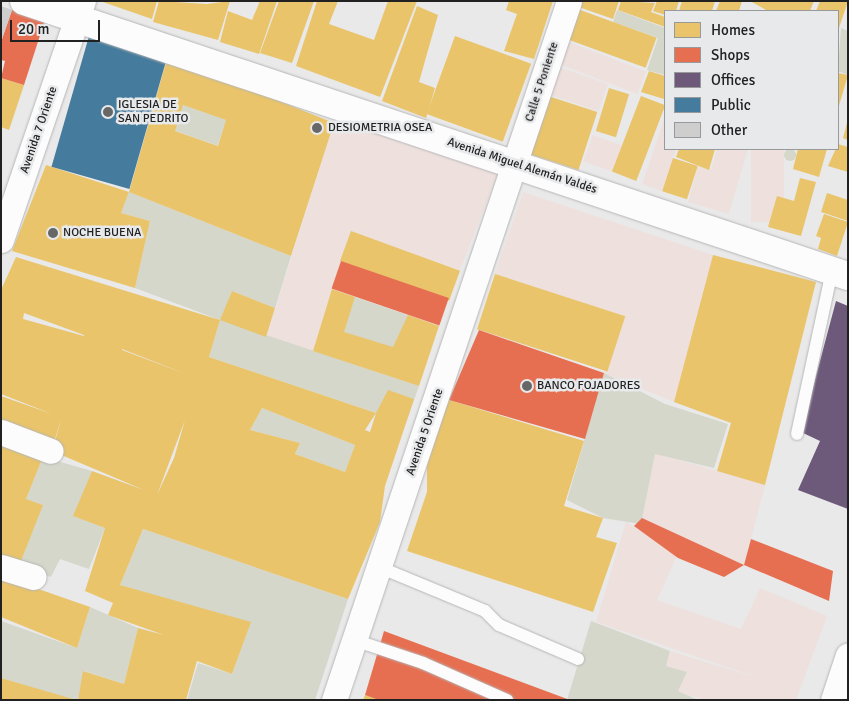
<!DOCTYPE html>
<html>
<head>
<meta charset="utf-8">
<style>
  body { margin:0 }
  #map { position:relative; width:849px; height:701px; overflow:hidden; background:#e9e9ea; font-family:Signika,sans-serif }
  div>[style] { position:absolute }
  .commercial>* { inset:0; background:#eee0dd; transform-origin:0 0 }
  .green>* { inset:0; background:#d4d7ca; transform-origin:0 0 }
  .round { border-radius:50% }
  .homes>* { inset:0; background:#e9c46a; transform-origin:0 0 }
  .shops>* { inset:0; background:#e76f51; transform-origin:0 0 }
  .offices>* { inset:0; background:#6d597a }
  .public>* { inset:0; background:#457b9d; transform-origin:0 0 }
  .building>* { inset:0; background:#cecece }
  .roads { filter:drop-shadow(0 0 1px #b6b6b7) drop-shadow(0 0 1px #b6b6b7) }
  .lane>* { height:12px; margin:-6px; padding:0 6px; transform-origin:6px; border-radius:6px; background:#fcfcfc }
  .street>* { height:25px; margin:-12.5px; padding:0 12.5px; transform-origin:12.5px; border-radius:12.5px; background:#fcfcfc }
  .secondary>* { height:28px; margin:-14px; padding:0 14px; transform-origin:14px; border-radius:14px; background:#fcfcfc }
  .dots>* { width:14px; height:14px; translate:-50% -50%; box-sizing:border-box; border:2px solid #e8e9eb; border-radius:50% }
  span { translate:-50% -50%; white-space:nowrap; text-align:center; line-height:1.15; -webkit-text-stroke:5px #e8e9eb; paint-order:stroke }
  .street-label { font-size:12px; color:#212122 }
  .poi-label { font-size:12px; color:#212122 }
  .left { translate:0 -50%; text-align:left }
  .frame { position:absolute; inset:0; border:2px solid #212122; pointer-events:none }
  .legend { position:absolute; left:664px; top:10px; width:175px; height:140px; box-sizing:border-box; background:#e8e9eb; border:1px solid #98999b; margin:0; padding:6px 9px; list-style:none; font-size:15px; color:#212122 }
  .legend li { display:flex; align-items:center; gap:10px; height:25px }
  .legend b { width:25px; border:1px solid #98999b }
  .scale { position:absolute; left:10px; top:20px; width:90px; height:22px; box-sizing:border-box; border:2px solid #212122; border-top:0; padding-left:6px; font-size:15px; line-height:18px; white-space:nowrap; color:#212122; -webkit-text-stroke:4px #e8e9eb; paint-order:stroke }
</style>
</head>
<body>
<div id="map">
  <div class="commercial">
    <div style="left:561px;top:39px;width:91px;height:24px;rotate:21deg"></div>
    <div style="left:553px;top:65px;width:58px;height:29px;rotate:19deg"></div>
    <div style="clip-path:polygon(664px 120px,665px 149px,676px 149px,662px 191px,642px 184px)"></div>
    <div style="clip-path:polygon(334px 123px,383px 127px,500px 168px,460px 270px,351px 232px,313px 351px,266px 337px)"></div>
    <div style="left:593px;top:135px;width:33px;height:28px;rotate:20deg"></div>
    <div style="clip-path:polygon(717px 149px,748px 149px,729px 214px,688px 202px,698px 166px,711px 170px)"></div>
    <div style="left:751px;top:149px;width:33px;height:73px"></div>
    <div style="clip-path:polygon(523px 192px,713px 255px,674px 402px,604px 373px,621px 322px,495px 274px)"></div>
    <div style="clip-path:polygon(655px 453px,765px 485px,744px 565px,642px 518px)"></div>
    <div style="clip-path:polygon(626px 522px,679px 551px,657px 600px,741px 629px,760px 588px,827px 616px,796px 700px,703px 700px,678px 691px,687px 672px,666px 666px,670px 651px,767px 681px,596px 622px)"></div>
  </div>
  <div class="green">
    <div style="clip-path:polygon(617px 10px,665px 28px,665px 75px,647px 70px,658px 38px,613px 22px)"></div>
    <div style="clip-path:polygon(841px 28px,848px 31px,848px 75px,838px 71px)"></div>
    <div style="left:183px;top:105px;width:46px;height:27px;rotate:19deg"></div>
    <div class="round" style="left:784px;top:149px;width:12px;height:12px"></div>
    <div style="clip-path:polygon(129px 192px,291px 256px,275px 308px,232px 291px,221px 320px,419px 386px,406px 423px,209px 357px,220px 320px,135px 288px,150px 221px,121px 213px)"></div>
    <div style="left:355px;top:297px;width:56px;height:37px;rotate:19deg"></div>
    <div style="clip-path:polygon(604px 373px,665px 404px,728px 424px,714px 468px,655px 454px,641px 524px,603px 518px,567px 500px)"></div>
    <div style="clip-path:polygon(262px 408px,355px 445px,345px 472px,295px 454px,300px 443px,250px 430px)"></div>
    <div style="clip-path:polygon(43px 457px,92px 471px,74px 516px,105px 528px,89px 569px,60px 559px,51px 577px,19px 566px,42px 505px,26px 499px)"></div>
    <div style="clip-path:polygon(143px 529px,348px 599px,315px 700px,187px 700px,198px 663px,232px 674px,250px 624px,120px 585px)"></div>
    <div style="clip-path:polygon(90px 607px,138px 628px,124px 684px,84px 671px,78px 700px,75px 700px,1px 678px,1px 621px,77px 648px)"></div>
    <div style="clip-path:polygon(591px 621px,670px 651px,666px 666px,687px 672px,678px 691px,698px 700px,567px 700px)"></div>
  </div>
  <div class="homes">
    <div style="clip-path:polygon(100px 1px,157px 1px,152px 19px)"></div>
    <div style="clip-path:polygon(159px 1px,207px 4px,230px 1px,218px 40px,153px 22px)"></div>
    <div style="clip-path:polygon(260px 1px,277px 1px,259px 54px,220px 42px,228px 11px,252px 20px)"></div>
    <div style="clip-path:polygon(279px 1px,314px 1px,292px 63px,260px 53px)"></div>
    <div style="clip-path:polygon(317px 1px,338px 1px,329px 24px,374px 40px,388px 1px,417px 1px,380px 97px,296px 66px)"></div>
    <div style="clip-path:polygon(509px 1px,553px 1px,534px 59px,504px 51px,517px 14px,506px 10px)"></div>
    <div style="clip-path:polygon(574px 1px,619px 1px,613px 19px,573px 5px)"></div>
    <div style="clip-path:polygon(621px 1px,655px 3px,651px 12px,665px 17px,665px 27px,618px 10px)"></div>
    <div style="clip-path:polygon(657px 1px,679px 1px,676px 11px,665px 11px,665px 15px,653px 11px)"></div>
    <div style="clip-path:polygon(682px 1px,715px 1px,712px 11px,679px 11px)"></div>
    <div style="clip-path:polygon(720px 1px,742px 1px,739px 11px,716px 11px)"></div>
    <div style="clip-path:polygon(750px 1px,814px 1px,810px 11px,768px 11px)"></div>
    <div style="clip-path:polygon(820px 1px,848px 1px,838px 31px,838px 11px,816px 11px)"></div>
    <div style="clip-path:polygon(417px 6px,438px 15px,419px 82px,435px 88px,426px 118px,382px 101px)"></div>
    <div style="left:572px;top:7px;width:90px;height:32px;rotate:20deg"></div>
    <div style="left:455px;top:36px;width:81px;height:83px;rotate:20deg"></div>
    <div style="clip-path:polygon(evenodd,167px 59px,281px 93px,279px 101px,334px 123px,291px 256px,129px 192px,167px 59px,183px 105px,226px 120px,218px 146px,175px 131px,183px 105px)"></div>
    <div style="clip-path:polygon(649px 71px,665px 76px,664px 99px,641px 92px)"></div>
    <div style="clip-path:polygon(838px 73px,848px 75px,838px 109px)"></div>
    <div style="clip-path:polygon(1px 78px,24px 85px,9px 130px,1px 127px)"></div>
    <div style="left:609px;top:88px;width:21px;height:45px;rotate:17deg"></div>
    <div style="left:545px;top:95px;width:55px;height:61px;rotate:18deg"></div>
    <div style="left:641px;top:96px;width:26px;height:81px;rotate:21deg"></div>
    <div style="clip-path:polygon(847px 123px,848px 123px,848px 140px,843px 138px)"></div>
    <div style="clip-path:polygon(838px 144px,848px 147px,848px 172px,828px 166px)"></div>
    <div style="clip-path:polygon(679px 149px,715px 149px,709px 170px,676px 157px)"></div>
    <div style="clip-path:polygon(798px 149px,827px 149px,819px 177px,793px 169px)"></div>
    <div style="left:673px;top:158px;width:26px;height:35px;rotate:18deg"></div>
    <div style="clip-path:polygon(46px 165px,129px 192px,121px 213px,150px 221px,135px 288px,12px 251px)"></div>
    <div style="clip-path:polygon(800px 178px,816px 182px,801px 236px,768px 227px,777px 196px,794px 201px)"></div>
    <div style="clip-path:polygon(827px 193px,848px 200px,848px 221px,821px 212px)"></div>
    <div style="clip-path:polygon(824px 214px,848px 222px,837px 256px,818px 249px,821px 238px,816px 236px)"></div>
    <div style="left:351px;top:231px;width:116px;height:32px;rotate:20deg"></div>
    <div style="clip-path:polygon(713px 255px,816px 282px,765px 485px,717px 471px,731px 423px,674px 402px)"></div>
    <div style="clip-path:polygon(evenodd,16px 257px,220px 320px,232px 291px,275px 308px,266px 337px,220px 320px,209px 357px,376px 413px,388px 390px,414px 399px,385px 486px,380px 522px,348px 599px,143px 529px,120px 585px,251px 622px,232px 674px,197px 661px,186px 700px,78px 700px,83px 671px,124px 684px,138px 628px,164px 635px,108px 615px,113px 603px,85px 591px,105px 528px,73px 516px,92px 471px,144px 490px,52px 451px,62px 417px,52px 448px,1px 429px,1px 396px,52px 414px,1px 394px,1px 290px,16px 257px,24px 313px,84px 335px,84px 336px,23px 319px,24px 313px,16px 257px,122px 349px,163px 365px,186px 374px,122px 350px,122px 349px,16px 257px,262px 408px,355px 445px,345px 472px,295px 454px,300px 443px,250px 430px,262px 408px,16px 257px,376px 413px,370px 432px,365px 430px,376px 413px,16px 257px,185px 420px,174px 458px,157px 495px,185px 420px)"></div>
    <div style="left:495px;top:274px;width:137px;height:58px;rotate:18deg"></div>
    <div style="clip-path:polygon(332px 289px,355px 297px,344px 332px,393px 347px,408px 315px,439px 326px,419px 386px,313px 351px)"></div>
    <div style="clip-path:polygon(449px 400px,584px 441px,564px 506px,603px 518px,596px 537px,617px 543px,593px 612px,407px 551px,427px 492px,427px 453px)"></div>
    <div style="clip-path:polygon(1px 440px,43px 457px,26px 499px,43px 505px,19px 566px,1px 560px)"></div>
    <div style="clip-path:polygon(1px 576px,90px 607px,77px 648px,1px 617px)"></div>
    <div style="clip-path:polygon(1px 678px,73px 699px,73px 700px,1px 700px)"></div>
    <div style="clip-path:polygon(365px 695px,378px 699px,378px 700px,363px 700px)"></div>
  </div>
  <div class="shops">
    <div style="clip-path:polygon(12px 10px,45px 20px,24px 85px,1px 78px,5px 61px,1px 60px,1px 42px)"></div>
    <div style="left:341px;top:261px;width:114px;height:29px;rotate:19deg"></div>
    <div style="clip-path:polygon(479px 330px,604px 373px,585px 439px,449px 400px)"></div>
    <div style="clip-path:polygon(642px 518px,744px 565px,724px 577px,678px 558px,634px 526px)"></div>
    <div style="clip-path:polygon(751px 539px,833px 571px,829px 601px,744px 565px)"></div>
    <div style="clip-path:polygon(384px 631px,570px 700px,379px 700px,365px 695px)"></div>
  </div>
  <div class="offices">
    <div style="clip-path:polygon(836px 301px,848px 306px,848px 509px,798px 490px,820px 441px,801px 432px)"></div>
  </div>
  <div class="public">
    <div style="left:89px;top:36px;width:81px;height:136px;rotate:16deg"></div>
  </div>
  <div class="building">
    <div style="clip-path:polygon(1px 6px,12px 10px,2px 39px,1px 39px)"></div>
  </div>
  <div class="roads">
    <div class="lane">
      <div style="left:797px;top:434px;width:167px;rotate:-77.9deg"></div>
      <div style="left:379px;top:567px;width:115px;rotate:22.5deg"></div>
      <div style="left:485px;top:611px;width:20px;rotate:45deg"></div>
      <div style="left:499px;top:625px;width:86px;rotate:23.3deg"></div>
      <div style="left:354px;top:640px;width:73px;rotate:18.4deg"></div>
      <div style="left:423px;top:663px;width:92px;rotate:23.8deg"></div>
    </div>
    <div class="street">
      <div style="left:1px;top:240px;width:253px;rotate:-71.1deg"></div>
      <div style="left:1px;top:432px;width:53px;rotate:20.8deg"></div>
      <div style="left:1px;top:567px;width:34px;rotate:17deg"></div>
      <div style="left:334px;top:700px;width:737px;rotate:-71.42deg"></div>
      <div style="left:833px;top:700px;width:47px;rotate:-71.6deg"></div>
    </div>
    <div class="secondary">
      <div style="left:24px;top:1px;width:869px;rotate:18.46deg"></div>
    </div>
  </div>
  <div class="dots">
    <div style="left:108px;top:112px;background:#676768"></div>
    <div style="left:317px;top:128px;background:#676768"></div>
    <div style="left:53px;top:233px;background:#676768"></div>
    <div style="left:527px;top:386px;background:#676768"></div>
  </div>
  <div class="street-label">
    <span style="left:542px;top:82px;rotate:-72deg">Calle 5 Poniente</span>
    <span style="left:39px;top:130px;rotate:-71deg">Avenida 7 Oriente</span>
    <span style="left:522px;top:166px;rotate:18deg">Avenida Miguel Alemán Valdés</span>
    <span style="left:425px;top:432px;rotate:-71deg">Avenida 5 Oriente</span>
  </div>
  <div class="poi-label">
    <span class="left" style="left:118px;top:112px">IGLESIA DE<br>SAN PEDRITO</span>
    <span class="left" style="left:328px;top:128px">DESIOMETRIA OSEA</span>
    <span class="left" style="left:63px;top:233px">NOCHE BUENA</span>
    <span class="left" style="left:537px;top:386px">BANCO FOJADORES</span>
  </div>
  <div class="frame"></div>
  <ul class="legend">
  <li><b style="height:14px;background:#e9c46a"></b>Homes</li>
  <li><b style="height:14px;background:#e76f51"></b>Shops</li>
  <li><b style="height:14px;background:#6d597a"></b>Offices</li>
  <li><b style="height:14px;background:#457b9d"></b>Public</li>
  <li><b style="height:14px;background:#cecece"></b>Other</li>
  </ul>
  <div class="scale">20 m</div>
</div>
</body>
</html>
